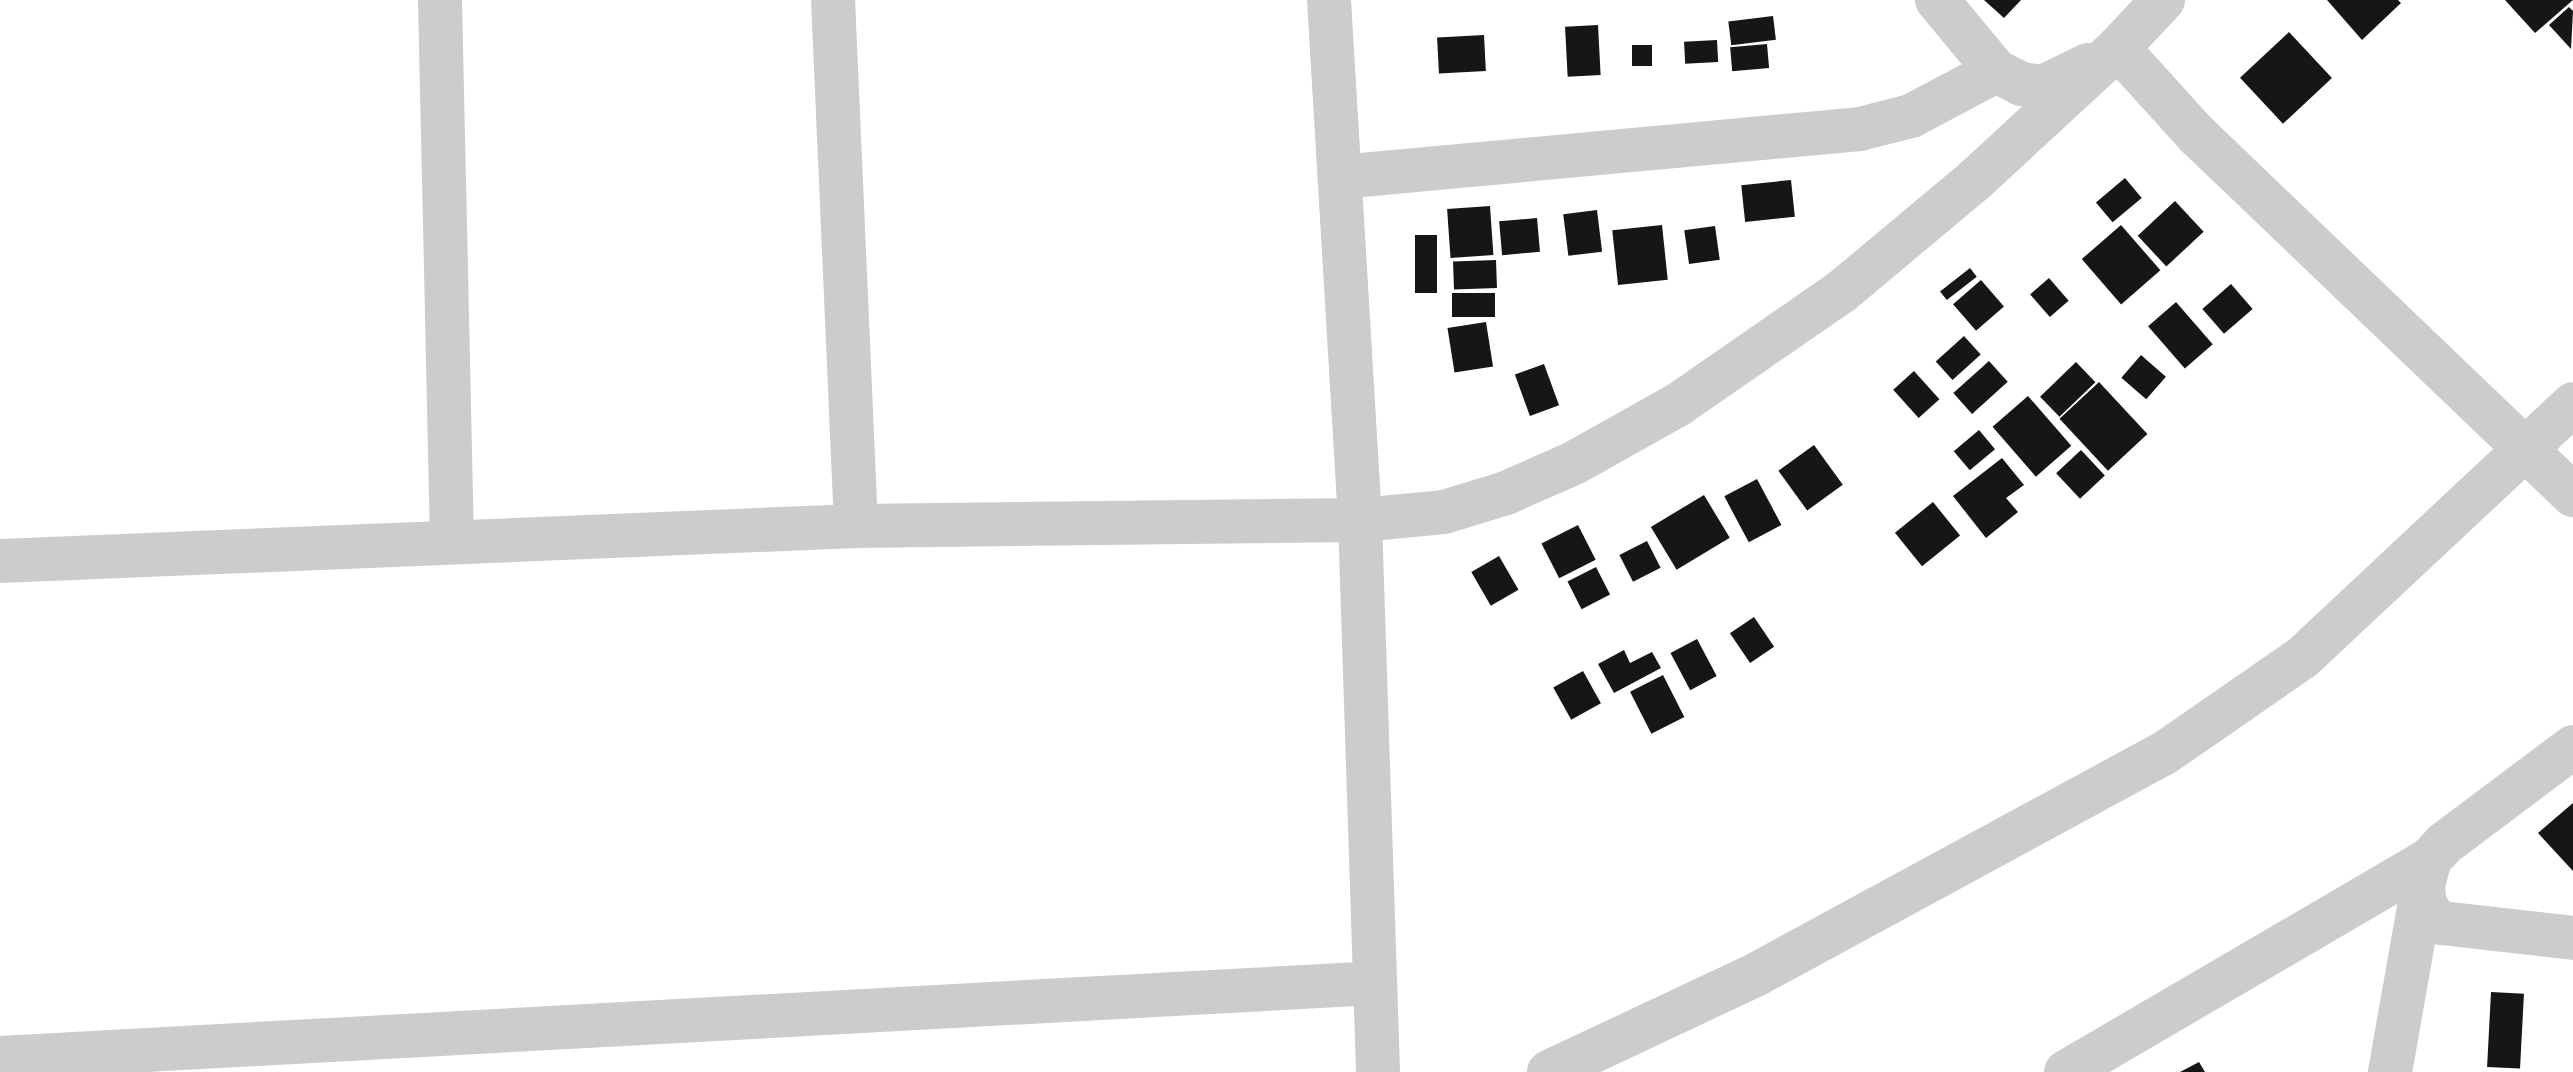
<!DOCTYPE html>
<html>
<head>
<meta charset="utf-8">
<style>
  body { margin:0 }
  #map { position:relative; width:2573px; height:1072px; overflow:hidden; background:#fff; font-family:"Titillium Web",sans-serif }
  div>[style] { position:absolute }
  .building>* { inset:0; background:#161616; transform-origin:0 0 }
  .minor>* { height:44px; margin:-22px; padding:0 22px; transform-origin:22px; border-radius:22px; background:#ccc }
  span { translate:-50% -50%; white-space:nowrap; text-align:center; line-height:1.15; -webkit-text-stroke:8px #fff; paint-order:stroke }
</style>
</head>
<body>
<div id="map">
  <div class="building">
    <div style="clip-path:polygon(1984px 0,2021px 0,2004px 18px)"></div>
    <div style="clip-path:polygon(2327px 0,2398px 0,2401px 3px,2362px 40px)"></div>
    <div style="clip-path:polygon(2505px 0,2573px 0,2535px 33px)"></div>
    <div style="clip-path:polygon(2569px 7px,2573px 11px,2571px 49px,2549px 25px)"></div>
    <div style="left:1773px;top:16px;width:24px;height:45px;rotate:83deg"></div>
    <div style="left:1598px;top:25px;width:50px;height:33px;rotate:87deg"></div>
    <div style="left:2289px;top:32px;width:63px;height:67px;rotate:47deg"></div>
    <div style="left:1484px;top:35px;width:36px;height:47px;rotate:87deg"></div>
    <div style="left:1717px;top:40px;width:22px;height:33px;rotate:87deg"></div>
    <div style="left:1767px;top:44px;width:24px;height:37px;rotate:85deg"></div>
    <div style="left:1632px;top:45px;width:20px;height:21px"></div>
    <div style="left:2125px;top:178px;width:26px;height:38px;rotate:50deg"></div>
    <div style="left:1791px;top:180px;width:37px;height:50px;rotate:84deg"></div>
    <div style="left:2175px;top:201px;width:42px;height:51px;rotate:47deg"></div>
    <div style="left:1490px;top:206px;width:49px;height:43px;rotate:86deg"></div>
    <div style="left:1597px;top:210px;width:42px;height:34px;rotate:83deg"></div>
    <div style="left:1537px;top:218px;width:34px;height:38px;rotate:85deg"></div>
    <div style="left:1662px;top:225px;width:55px;height:50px;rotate:84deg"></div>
    <div style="left:2121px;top:225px;width:60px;height:52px;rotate:49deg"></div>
    <div style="left:1715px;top:226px;width:34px;height:31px;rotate:82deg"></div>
    <div style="left:1437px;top:235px;width:58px;height:22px;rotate:90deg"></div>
    <div style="left:1496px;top:260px;width:28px;height:43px;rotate:88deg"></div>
    <div style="left:1970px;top:268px;width:11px;height:38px;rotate:52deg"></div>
    <div style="left:2049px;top:278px;width:30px;height:25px;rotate:49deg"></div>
    <div style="left:1981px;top:280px;width:35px;height:37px;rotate:49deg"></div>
    <div style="left:2231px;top:284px;width:33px;height:38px;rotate:49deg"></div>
    <div style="left:1495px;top:293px;width:24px;height:43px;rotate:90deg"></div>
    <div style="left:2176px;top:302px;width:56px;height:37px;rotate:49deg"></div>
    <div style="left:1486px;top:322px;width:45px;height:39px;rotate:81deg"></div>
    <div style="left:1964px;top:336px;width:25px;height:38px;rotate:48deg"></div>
    <div style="left:2141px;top:355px;width:33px;height:30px;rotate:41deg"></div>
    <div style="left:1989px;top:361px;width:28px;height:48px;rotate:48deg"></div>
    <div style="left:2076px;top:362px;width:28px;height:50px;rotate:46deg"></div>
    <div style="left:1544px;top:364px;width:44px;height:31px;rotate:70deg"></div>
    <div style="left:1914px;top:371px;width:38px;height:28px;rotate:48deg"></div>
    <div style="left:2099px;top:382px;width:71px;height:54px;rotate:47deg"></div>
    <div style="left:2028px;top:396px;width:66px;height:47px;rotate:49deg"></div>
    <div style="left:1979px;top:430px;width:25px;height:33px;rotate:50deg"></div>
    <div style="left:1814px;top:445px;width:49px;height:44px;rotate:54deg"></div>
    <div style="left:2081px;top:450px;width:35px;height:34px;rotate:47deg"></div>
    <div style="clip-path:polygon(2002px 458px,2024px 485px,2006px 498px,2018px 512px,1986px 538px,1953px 496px)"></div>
    <div style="left:1757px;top:479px;width:52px;height:37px;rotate:62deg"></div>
    <div style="left:1704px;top:495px;width:50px;height:62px;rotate:59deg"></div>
    <div style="left:1933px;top:502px;width:43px;height:49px;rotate:51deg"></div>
    <div style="left:1578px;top:525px;width:39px;height:41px;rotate:63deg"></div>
    <div style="left:1647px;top:541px;width:30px;height:31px;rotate:63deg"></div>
    <div style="left:1499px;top:556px;width:39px;height:32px;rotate:60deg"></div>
    <div style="left:1596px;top:567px;width:31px;height:32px;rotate:63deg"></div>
    <div style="left:1754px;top:617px;width:36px;height:29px;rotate:56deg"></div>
    <div style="left:1697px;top:639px;width:42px;height:30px;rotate:62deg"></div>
    <div style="clip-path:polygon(1624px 650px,1630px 663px,1652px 652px,1661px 668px,1614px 693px,1598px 664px)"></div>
    <div style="left:1583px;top:671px;width:37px;height:34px;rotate:61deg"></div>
    <div style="left:1663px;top:675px;width:47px;height:37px;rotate:63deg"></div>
    <div style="clip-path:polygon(2573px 803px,2573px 871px,2538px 833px)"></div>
    <div style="left:2491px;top:992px;width:33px;height:75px;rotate:3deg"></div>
    <div style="clip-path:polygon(2199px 1062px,2205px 1072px,2180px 1072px)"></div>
  </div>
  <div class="minor">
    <div style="left:440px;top:0;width:540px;rotate:88.73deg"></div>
    <div style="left:1329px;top:0;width:521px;rotate:86.59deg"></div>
    <div style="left:1360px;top:520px;width:552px;rotate:88.13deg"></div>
    <div style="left:1937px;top:0;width:92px;rotate:50.3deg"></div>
    <div style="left:1996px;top:71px;width:28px;rotate:27deg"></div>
    <div style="left:2021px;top:84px;width:22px;rotate:8deg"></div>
    <div style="left:2043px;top:87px;width:50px;rotate:-26.1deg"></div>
    <div style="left:2163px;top:0;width:66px;rotate:133.2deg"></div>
    <div style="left:2118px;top:48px;width:118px;rotate:47.8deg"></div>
    <div style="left:2197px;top:135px;width:521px;rotate:43.75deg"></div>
    <div style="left:1340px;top:177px;width:522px;rotate:-5.27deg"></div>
    <div style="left:1860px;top:129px;width:53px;rotate:-14.3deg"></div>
    <div style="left:1911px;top:116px;width:96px;rotate:-27.9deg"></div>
    <div style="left:856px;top:526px;width:504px;rotate:-0.68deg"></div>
    <div style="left:1360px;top:520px;width:84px;rotate:-5.4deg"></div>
    <div style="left:1444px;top:512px;width:65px;rotate:-17deg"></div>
    <div style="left:1506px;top:493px;width:74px;rotate:-23.8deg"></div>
    <div style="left:1574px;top:463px;width:120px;rotate:-29.3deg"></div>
    <div style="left:1679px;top:404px;width:197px;rotate:-34.7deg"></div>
    <div style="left:1841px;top:292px;width:176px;rotate:-39.9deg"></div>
    <div style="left:1976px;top:179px;width:193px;rotate:-42.7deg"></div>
    <div style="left:0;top:561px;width:857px;rotate:-2.34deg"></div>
    <div style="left:856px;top:526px;width:527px;rotate:-92.5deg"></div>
    <div style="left:2573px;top:747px;width:161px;rotate:143.1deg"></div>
    <div style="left:2444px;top:844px;width:21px;rotate:133deg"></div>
    <div style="left:2430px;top:859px;width:27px;rotate:105deg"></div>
    <div style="left:2423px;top:885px;width:16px;rotate:86deg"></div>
    <div style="left:2424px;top:901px;width:18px;rotate:63deg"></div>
    <div style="left:2432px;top:917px;width:12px;rotate:31deg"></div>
    <div style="left:2442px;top:923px;width:132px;rotate:6.5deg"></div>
    <div style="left:0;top:1058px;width:1376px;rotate:-3.12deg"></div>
    <div style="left:1549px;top:1072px;width:230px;rotate:-25.2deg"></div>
    <div style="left:1757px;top:974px;width:462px;rotate:-28.5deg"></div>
    <div style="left:2163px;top:754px;width:170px;rotate:-34.7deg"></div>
    <div style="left:2303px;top:657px;width:370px;rotate:-43.1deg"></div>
    <div style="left:2066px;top:1072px;width:422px;rotate:-30.3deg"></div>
    <div style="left:2390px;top:1072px;width:190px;rotate:-80deg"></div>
  </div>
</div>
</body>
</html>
